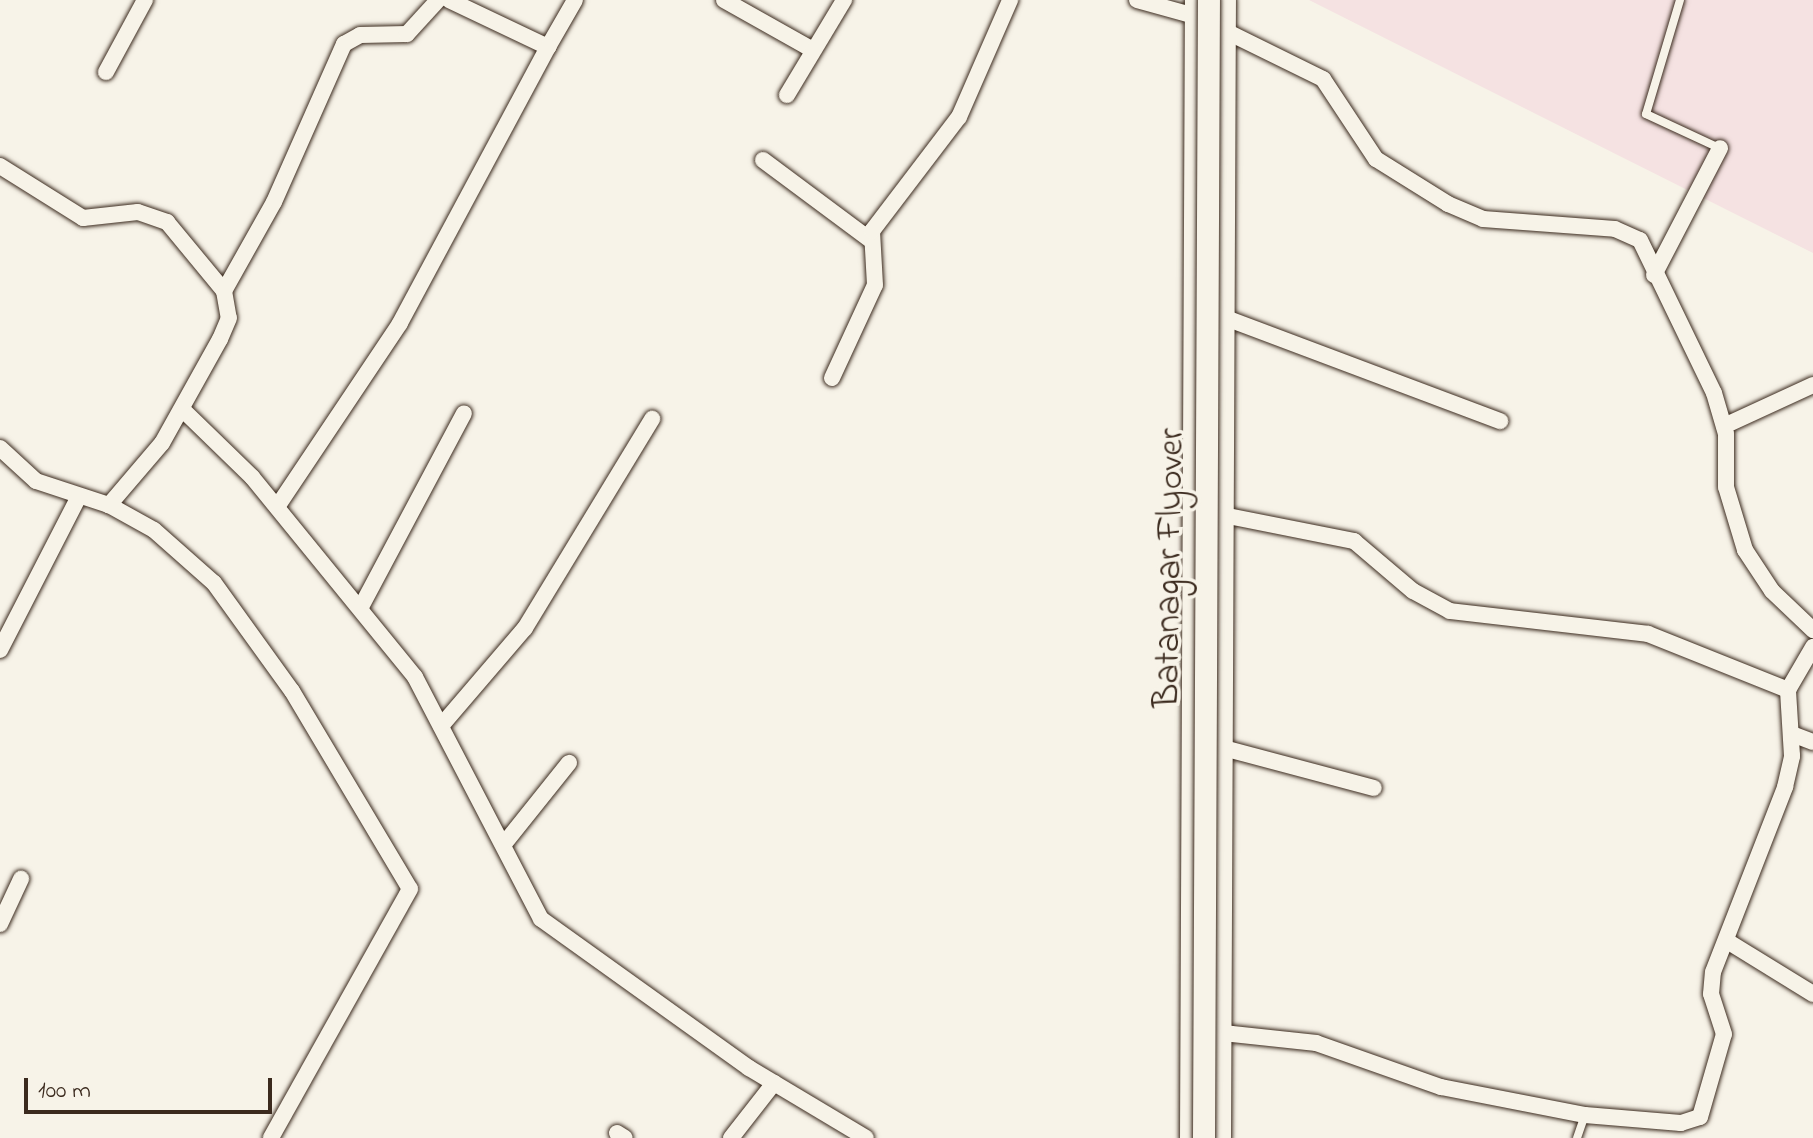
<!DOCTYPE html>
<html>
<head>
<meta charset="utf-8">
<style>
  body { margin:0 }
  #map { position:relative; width:1813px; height:1138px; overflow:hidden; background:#f7f3e8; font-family:"Indie Flower",sans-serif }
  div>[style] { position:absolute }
  .built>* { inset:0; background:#f5e2e2 }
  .roads { filter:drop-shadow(0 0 2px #3b2a1e) drop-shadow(0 0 2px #3b2a1e) }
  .service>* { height:8px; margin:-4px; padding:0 4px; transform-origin:4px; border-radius:4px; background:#f7f3e8 }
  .minor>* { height:16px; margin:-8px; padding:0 8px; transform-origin:8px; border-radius:8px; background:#f7f3e8 }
  .tertiary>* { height:20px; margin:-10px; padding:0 10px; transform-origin:10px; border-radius:10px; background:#f7f3e8 }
  .bridges { filter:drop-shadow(0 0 2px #3b2a1e) drop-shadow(0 0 2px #3b2a1e) }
  .secondary-bridge>* { height:22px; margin:-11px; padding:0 11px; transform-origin:11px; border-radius:11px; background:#f7f3e8 }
  span { translate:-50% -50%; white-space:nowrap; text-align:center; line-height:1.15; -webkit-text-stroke:7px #f7f3e8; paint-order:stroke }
  .street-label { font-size:36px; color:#3b2a1e }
  .scale { position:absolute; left:24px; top:1078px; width:248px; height:36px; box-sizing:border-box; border:4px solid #3b2a1e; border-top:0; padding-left:10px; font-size:24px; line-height:28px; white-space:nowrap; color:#3b2a1e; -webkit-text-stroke:6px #f7f3e8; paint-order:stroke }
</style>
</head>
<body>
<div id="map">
  <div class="built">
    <div style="clip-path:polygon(1309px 0,1813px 0,1813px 253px)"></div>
  </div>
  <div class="roads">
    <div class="service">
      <div style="left:1680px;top:0;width:119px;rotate:106.6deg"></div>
      <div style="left:1646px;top:114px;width:81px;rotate:25deg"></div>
      <div style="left:1577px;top:1138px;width:24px;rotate:-71deg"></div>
    </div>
    <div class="minor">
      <div style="left:449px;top:0;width:110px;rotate:25.4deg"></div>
      <div style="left:548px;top:47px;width:54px;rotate:-60.1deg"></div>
      <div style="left:724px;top:0;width:102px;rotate:29.3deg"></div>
      <div style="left:1137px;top:0;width:60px;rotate:15.4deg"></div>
      <div style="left:1195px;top:16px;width:143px;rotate:26.2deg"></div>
      <div style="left:1323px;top:79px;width:96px;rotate:56.5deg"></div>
      <div style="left:1376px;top:159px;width:85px;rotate:32deg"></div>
      <div style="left:1448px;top:204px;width:38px;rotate:23deg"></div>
      <div style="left:1483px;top:219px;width:132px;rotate:4.3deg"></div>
      <div style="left:1615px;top:229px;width:27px;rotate:24deg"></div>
      <div style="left:1640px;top:240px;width:170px;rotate:64.2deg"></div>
      <div style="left:1714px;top:393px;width:43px;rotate:73.7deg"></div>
      <div style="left:1726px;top:434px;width:53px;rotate:90deg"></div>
      <div style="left:1726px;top:487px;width:66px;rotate:73.2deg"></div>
      <div style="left:1745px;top:550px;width:49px;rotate:56.6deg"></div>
      <div style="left:1772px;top:591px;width:57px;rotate:43.6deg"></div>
      <div style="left:106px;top:72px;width:82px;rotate:-61.6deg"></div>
      <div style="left:787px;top:95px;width:111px;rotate:-59deg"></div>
      <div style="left:763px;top:160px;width:132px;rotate:36.7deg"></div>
      <div style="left:0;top:166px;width:98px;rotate:32.1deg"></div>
      <div style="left:83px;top:218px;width:55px;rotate:-6.2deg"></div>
      <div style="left:138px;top:212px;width:31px;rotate:19deg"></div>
      <div style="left:167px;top:222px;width:89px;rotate:50.4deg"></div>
      <div style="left:224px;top:291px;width:27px;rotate:80deg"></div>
      <div style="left:229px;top:318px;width:23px;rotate:113deg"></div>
      <div style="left:220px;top:339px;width:119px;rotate:119.1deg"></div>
      <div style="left:162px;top:443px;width:82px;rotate:130.5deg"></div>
      <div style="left:1654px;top:275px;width:143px;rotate:-62.5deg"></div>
      <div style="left:224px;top:291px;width:102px;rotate:-60.7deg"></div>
      <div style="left:274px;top:202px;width:173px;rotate:-66.1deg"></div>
      <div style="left:344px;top:44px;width:18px;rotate:-29deg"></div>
      <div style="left:360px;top:35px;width:47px;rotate:-1.2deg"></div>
      <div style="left:407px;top:34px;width:46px;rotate:-47.6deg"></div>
      <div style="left:1226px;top:318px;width:293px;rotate:20.6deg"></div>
      <div style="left:832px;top:378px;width:102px;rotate:-65.2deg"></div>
      <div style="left:875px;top:285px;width:54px;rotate:-93.2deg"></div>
      <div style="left:872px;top:231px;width:143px;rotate:-52.7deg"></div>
      <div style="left:959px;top:117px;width:128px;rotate:-66.4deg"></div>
      <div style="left:182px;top:409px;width:98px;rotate:44.2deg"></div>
      <div style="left:252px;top:477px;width:258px;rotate:50.8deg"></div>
      <div style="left:415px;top:677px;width:273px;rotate:62.5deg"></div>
      <div style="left:541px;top:919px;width:256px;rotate:35.6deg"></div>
      <div style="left:749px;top:1068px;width:136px;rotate:30.9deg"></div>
      <div style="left:1724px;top:426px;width:98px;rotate:-24.7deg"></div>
      <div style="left:0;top:448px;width:49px;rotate:42.5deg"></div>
      <div style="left:36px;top:481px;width:77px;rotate:18.2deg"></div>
      <div style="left:109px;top:505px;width:51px;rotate:29.1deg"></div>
      <div style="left:154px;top:530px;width:80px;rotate:41.5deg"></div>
      <div style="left:214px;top:583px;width:133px;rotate:54.2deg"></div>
      <div style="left:292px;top:691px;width:230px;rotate:59.2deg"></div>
      <div style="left:410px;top:889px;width:285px;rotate:119.2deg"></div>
      <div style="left:277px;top:507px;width:221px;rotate:-56.2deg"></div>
      <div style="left:400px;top:323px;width:313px;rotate:-61.8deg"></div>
      <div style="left:1223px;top:515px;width:134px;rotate:11.2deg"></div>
      <div style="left:1354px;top:541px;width:77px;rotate:40.3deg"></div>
      <div style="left:1413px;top:591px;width:42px;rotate:28.4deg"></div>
      <div style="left:1450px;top:611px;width:199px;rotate:6.6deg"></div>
      <div style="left:1648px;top:634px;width:151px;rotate:21.8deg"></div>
      <div style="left:362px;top:605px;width:217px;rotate:-62deg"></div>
      <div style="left:0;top:650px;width:173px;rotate:-62.8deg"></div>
      <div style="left:441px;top:726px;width:129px;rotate:-49.4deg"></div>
      <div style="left:525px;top:628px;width:245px;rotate:-58.7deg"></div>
      <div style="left:1792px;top:734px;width:22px;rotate:21deg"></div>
      <div style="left:1220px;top:747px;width:159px;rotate:14.9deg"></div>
      <div style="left:504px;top:844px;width:104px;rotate:-51.3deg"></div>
      <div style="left:0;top:924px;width:50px;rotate:-65deg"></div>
      <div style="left:1727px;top:941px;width:101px;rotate:31.6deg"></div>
      <div style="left:1223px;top:1033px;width:94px;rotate:6.1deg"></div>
      <div style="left:1316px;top:1043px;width:133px;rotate:19.4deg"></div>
      <div style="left:1441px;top:1087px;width:147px;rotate:11deg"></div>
      <div style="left:1585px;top:1115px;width:96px;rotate:4.8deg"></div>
      <div style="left:1681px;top:1123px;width:20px;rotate:-18deg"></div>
      <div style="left:1700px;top:1117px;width:86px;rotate:-73.9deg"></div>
      <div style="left:1724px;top:1034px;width:42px;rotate:-108deg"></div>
      <div style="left:1711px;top:994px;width:22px;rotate:-85deg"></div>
      <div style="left:1713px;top:972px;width:199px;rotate:-68.7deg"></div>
      <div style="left:1785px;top:787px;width:32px;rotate:-77deg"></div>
      <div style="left:1792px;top:756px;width:66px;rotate:-93.5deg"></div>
      <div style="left:1788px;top:690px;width:50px;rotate:-59.8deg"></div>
      <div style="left:617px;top:1133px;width:9px;rotate:32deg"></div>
      <div style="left:731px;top:1138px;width:70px;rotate:-52deg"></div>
    </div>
    <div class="tertiary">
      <div style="left:1190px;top:1138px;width:1138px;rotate:-89.75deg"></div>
      <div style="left:1221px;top:1138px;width:1138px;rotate:-89.75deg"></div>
    </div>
  </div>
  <div class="bridges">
    <div class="secondary-bridge">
      <div style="left:1204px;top:1138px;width:1138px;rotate:-89.75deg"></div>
    </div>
  </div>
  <div class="street-label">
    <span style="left:1171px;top:568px;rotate:-89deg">Batanagar Flyover</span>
  </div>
  <div class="scale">100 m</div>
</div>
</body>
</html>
